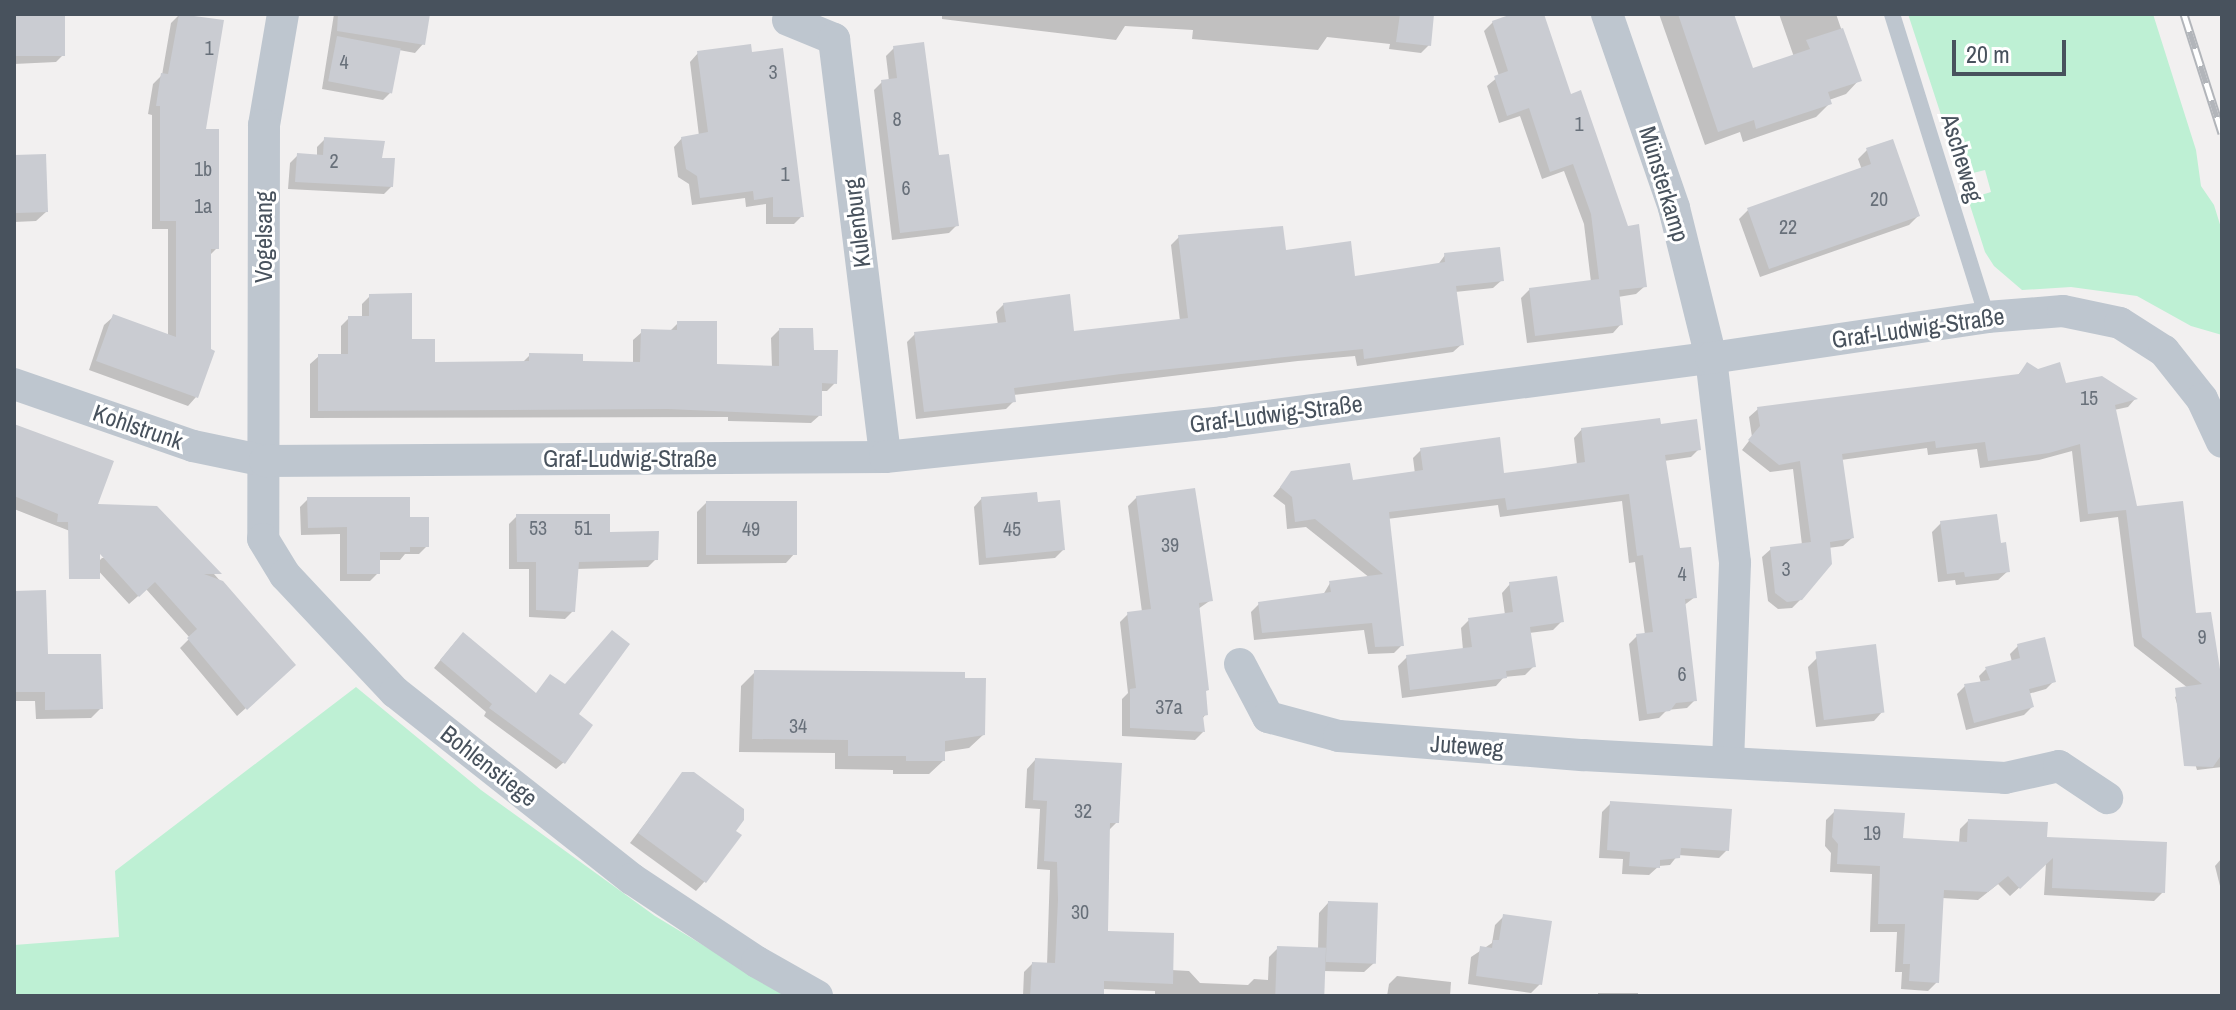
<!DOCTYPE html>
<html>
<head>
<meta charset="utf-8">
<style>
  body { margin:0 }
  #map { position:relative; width:2236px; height:1010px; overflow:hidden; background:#f2f0f0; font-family:"Archivo Narrow",sans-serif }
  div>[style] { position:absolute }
  .green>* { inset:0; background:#bef0d4 }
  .shadow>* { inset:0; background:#0003; transform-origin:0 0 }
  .building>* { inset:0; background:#caccd2; transform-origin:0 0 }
  .service>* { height:16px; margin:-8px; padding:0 8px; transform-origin:8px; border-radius:8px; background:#bec6cf }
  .minor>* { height:32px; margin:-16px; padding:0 16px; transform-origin:16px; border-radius:16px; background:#bec6cf }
  .rail>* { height:9px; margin-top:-4.5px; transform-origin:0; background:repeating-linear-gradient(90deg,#fff 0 18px,#b2b5ba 0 36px); box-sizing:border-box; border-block:2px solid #b2b5ba }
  span { translate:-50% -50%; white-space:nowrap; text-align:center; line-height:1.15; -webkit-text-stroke:6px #fff; paint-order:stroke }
  .number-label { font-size:20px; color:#68707a }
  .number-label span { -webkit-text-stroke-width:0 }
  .street-label { font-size:24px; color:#48525d }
  .frame { position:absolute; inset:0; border:16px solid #48525d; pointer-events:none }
  .scale { position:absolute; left:1952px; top:40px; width:114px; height:36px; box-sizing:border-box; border:4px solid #48525d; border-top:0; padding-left:10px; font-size:24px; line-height:28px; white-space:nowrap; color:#48525d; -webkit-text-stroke:6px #fff; paint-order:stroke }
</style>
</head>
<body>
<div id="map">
  <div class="green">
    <div style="clip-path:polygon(1908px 14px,2153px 14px,2196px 150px,2201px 186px,2214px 205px,2222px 231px,2222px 335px,2191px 326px,2137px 296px,2071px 287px,2022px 290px,1994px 266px,1985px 252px,1968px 199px,1991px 192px,1985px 170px,1961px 176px)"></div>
    <div style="clip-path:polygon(356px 687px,481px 790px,655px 916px,787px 996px,14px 996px,14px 945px,119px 937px,115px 871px)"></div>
  </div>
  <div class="shadow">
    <div style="clip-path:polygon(14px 14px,63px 14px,65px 53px,56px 62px,14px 64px)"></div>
    <div style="clip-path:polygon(180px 14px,204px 131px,217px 248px,209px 256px,196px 397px,188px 406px,89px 370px,104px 325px,113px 317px,168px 336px,168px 229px,152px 229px,152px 115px,148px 114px,153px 84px,162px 75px,171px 23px)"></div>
    <div style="clip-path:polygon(334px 14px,427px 14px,423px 44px,415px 53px,399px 50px,391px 92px,383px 100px,322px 89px)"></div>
    <div style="clip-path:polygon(942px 14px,1432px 14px,1429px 45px,1421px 53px,1389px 49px,1390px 44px,1327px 37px,1318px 50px,1192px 39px,1193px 30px,1125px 26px,1116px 40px,942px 19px)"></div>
    <div style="clip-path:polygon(1518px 14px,1542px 14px,1570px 96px,1645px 286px,1636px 294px,1618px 297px,1621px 324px,1613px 333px,1527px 343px,1521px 298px,1530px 289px,1591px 282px,1584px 224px,1564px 171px,1542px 179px,1520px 116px,1499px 123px,1487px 86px,1499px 76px,1484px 31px,1493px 22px)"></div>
    <div style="clip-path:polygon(1659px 14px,1732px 14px,1752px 71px,1794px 57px,1779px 14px,1836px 14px,1859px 80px,1846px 94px,1829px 100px,1830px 103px,1816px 117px,1743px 142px,1740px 132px,1705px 145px)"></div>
    <div style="clip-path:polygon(894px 48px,938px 157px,957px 225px,949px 233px,892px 240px,874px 90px,882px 82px,889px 81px,886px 56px)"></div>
    <div style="clip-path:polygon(698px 53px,750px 54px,802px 216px,794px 224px,766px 224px,766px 204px,746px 207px,745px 198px,692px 205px,689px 184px,678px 177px,674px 147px,682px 138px,699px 136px,690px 62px)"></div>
    <div style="clip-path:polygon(325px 139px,379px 160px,392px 186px,384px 194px,288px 189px,290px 163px,298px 155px,317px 156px,317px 147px)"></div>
    <div style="clip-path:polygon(1867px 150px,1918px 216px,1909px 225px,1760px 277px,1739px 219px,1748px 210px,1862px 170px,1858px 159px)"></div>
    <div style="clip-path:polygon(14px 157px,46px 212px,36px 221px,14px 222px)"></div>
    <div style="clip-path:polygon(1179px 237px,1284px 252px,1354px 279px,1437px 266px,1445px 255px,1502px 280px,1493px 288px,1455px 292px,1462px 344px,1453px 352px,1357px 366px,1355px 356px,1298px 361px,1013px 395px,1014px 401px,1006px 409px,916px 419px,907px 342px,915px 334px,998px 325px,996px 312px,1004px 304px,1073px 334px,1180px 321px,1171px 245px)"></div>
    <div style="clip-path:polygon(370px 296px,433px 364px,522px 363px,530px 355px,581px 363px,633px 364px,633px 340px,642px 332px,669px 332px,678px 323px,715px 366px,772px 368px,771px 338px,779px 330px,812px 352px,835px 383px,827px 391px,820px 391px,820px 415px,811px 423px,728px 421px,728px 417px,310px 418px,310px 364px,319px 356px,341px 356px,341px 326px,349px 318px,362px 318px,362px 304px)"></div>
    <div style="clip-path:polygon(2027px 365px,2064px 386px,2135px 399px,2128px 407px,2114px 410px,2135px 508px,2195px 615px,2222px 710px,2222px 767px,2197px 770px,2175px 697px,2188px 688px,2134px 646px,2118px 517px,2080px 522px,2072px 451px,2039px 460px,1980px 468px,1977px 449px,1928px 455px,1927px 448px,1841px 460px,1852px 538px,1843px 546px,1828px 548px,1801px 599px,1792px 608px,1778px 609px,1768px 601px,1762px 557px,1771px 549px,1802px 545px,1793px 469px,1770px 472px,1742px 450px,1752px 437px,1749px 417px,1758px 409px,2017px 376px)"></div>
    <div style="clip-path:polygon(14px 426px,95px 506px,156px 508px,294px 665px,237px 716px,180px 648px,190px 638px,146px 589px,129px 604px,94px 566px,102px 558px,118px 557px,118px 550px,14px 509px)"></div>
    <div style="clip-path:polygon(1659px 426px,1699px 449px,1691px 457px,1664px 461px,1678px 550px,1695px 597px,1683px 606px,1695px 700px,1687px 708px,1667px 710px,1659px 718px,1639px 721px,1629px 644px,1637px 636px,1645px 635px,1635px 562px,1629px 563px,1622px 501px,1500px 517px,1498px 505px,1387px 519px,1402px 645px,1394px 653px,1368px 654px,1364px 630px,1254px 640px,1251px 612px,1259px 604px,1323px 595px,1330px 583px,1370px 578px,1306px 527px,1287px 529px,1285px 505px,1273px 496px,1292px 473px,1351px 482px,1415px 474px,1413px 458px,1421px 450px,1502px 475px,1577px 465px,1574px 438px,1582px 429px)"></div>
    <div style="clip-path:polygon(1137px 497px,1211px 600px,1198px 609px,1206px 714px,1202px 719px,1203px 732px,1195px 740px,1122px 736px,1122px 699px,1128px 693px,1120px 622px,1128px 614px,1142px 612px,1128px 506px)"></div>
    <div style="clip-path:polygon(982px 498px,1063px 550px,1055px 558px,979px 565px,974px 507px)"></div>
    <div style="clip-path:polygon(308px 499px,408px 519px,427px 546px,419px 554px,405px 554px,400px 560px,378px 560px,378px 573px,370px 581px,340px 581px,340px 534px,301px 535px,300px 507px)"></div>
    <div style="clip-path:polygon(706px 503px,795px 553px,786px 563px,697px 564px,697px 512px)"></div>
    <div style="clip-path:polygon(517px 516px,608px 534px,656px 559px,648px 567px,576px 569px,573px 611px,565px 619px,529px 617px,529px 569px,509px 569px,509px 524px)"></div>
    <div style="clip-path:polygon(1941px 523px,1999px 545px,2008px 571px,1998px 580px,1956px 585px,1955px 580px,1938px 582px,1932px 532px)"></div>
    <div style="clip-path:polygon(1510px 584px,1562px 621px,1553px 630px,1529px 633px,1534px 666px,1525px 675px,1504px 677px,1496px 686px,1402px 698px,1398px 666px,1407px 657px,1463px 650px,1461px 628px,1469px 620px,1505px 615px,1502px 593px)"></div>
    <div style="clip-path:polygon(14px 593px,47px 656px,101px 708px,91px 718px,36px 719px,35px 701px,14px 701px)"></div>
    <div style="clip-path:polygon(456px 641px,535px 694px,564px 687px,576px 714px,564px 762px,556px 769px,484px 716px,486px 712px,434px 668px)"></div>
    <div style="clip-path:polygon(2018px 646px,2054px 681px,2046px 689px,2028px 694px,2032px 707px,2024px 715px,1966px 730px,1957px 694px,1965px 686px,1981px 683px,1979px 676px,1986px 669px,2012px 662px,2010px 654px)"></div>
    <div style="clip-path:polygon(1817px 658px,1882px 712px,1874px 721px,1816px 727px,1808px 667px)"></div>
    <div style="clip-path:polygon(755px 672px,983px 735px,969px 748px,943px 752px,943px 761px,929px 774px,893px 774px,893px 770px,835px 769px,835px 753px,739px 752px,741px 686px)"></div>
    <div style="clip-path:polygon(1035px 760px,1117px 822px,1108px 831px,1106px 933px,1171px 970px,1189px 971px,1200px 983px,1248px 985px,1254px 979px,1268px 980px,1269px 957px,1278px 948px,1318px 949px,1319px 913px,1328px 903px,1374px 963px,1364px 972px,1323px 971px,1322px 996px,1155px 996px,1155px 991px,1102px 989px,1102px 996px,1023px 996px,1024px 972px,1032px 964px,1047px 965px,1050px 870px,1037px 869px,1040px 809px,1025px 808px,1027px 769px)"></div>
    <div style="clip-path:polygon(683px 774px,705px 881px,696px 891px,630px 843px)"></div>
    <div style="clip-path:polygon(1611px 803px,1727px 850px,1719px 858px,1678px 855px,1670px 865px,1659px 866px,1649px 875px,1622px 874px,1623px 859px,1599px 858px,1602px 812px)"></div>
    <div style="clip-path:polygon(1835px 811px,1901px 840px,1959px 843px,1960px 829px,1968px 821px,2045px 839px,2163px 892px,2154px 901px,2044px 895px,2046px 863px,2010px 896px,1998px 884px,1978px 900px,1942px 898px,1937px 982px,1928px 991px,1901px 989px,1902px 972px,1895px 972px,1897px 932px,1870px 932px,1872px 874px,1830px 872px,1831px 853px,1825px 846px,1826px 820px)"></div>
    <div style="clip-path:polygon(2222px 858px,2222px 894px,2215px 866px)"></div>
    <div style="clip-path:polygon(1504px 916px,1540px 984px,1531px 993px,1468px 984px,1471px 957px,1492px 943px,1495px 925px)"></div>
    <div style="clip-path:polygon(1397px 976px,1451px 982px,1450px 996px,1387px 996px,1389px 984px)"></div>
    <div style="left:1598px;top:993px;width:40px;height:4px"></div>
  </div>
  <div class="building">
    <div style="left:14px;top:14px;width:51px;height:42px"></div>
    <div style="clip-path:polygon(179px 14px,224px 20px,206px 129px,219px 129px,219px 249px,211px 249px,211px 349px,215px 351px,198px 398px,96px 361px,113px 314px,176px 337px,176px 221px,160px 221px,160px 106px,156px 106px,161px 73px,168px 74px)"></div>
    <div style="clip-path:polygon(338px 14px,430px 14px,425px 45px,337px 31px)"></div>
    <div style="clip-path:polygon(1400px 14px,1434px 14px,1431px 46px,1396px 42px)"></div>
    <div style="clip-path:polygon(1512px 14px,1544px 14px,1571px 94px,1581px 90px,1628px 226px,1639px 224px,1647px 287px,1619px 290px,1623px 325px,1535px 336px,1529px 288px,1599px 279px,1591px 214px,1573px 164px,1550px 172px,1529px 108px,1507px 116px,1494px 76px,1508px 71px,1492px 21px)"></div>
    <div style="clip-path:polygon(1678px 14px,1734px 14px,1753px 68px,1810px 49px,1806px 40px,1843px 28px,1862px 81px,1828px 92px,1832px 104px,1756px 129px,1754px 120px,1718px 132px)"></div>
    <div style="left:337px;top:36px;width:65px;height:46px;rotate:11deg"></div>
    <div style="clip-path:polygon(924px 42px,939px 155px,949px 154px,959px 226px,900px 233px,881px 80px,897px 78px,893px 46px)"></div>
    <div style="clip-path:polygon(751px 44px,752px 52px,783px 48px,804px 217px,773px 217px,773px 197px,754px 200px,753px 191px,700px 198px,697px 176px,686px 169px,681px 137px,708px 132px,697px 51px)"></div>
    <div style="clip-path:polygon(324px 137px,385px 141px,382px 158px,395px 158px,393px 187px,295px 182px,297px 153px,323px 155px)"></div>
    <div style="clip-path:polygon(1893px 139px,1920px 216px,1769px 269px,1747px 208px,1871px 164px,1866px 148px)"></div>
    <div style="left:46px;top:154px;width:58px;height:32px;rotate:88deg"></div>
    <div style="clip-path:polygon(1283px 226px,1286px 250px,1351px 241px,1355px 276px,1445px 262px,1444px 253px,1500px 247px,1504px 281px,1456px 286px,1464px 345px,1364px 359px,1363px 349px,1121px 374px,1014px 388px,1016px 402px,924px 412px,914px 332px,1006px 322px,1003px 303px,1070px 294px,1074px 331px,1188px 318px,1178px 235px)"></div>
    <div style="clip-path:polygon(412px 293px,412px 339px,435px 339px,435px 362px,529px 361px,529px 353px,583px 354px,583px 361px,640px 362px,641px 329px,677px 330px,677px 321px,717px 321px,717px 364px,779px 366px,779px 328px,813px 328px,814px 350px,838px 350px,837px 384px,822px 383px,822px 416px,668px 409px,318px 411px,318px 354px,348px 354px,348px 316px,369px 316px,369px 294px)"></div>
    <div style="clip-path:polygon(2027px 362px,2038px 369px,2060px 362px,2066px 383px,2102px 376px,2138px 399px,2115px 405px,2137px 506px,2183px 501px,2196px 613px,2211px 612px,2222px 682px,2222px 754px,2213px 767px,2184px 766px,2175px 688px,2202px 684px,2142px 637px,2126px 510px,2088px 514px,2080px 444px,2049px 453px,1988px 461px,1985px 442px,1936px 448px,1935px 441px,1842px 454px,1854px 538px,1830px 542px,1832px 564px,1802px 600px,1787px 602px,1775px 593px,1770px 547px,1811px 542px,1800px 461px,1779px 465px,1748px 440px,1760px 426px,1757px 407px,2019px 374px)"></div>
    <div style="clip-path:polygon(1660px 418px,1661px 424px,1697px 419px,1701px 450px,1665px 455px,1680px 548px,1691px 547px,1697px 598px,1685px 599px,1697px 701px,1676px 703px,1670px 711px,1647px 714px,1636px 634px,1653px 632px,1643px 555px,1637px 556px,1629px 494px,1507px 510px,1505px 498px,1389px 512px,1404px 646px,1375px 647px,1372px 623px,1262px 633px,1258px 602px,1331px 592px,1329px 581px,1383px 574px,1315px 519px,1295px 522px,1292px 497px,1280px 487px,1291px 471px,1350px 463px,1353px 480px,1423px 470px,1420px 448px,1500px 437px,1504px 473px,1544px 468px,1585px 462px,1581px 428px)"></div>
    <div style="clip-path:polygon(14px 424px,114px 461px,98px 504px,157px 506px,222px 574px,204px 574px,223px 581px,296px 665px,247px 710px,187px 638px,197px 629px,155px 582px,139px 597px,100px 554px,100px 579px,69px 579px,68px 522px,57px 522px,58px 514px,14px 496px)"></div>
    <div style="clip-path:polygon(1195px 488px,1213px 601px,1199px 603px,1209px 690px,1206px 691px,1208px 715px,1203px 716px,1205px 732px,1130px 728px,1130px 689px,1136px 688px,1127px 612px,1151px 609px,1136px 496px)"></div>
    <div style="clip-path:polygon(1037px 492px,1038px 502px,1060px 500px,1065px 550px,986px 558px,981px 497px)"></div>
    <div style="clip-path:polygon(307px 497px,410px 497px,410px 517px,429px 517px,429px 547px,410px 547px,410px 552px,380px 552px,380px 574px,347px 574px,347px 527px,308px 528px)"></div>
    <div style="left:706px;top:501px;width:91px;height:54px"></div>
    <div style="clip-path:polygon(516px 514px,610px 514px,610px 532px,659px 531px,658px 560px,579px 562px,575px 612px,536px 610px,536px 562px,517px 562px)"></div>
    <div style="clip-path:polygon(1997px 514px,2001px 543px,2006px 542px,2010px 572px,1965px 577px,1964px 572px,1947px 574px,1940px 521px)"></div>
    <div style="clip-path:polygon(1557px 576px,1564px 622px,1530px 627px,1536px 667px,1506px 671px,1507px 678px,1410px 690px,1406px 655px,1472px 647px,1468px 618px,1513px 612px,1509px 582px)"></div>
    <div style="clip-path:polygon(46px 590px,48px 654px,101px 654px,103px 709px,45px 710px,45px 692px,14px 692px,14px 591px)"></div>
    <div style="clip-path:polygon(612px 630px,630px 644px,579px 714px,593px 725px,565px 764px,489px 708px,492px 704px,440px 660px,463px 632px,536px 693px,550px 674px,565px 684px)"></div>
    <div style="clip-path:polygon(2045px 637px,2056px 682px,2029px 689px,2034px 707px,1974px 723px,1964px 684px,1990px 680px,1985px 667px,2020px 658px,2017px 644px)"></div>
    <div style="left:1876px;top:644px;width:69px;height:61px;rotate:83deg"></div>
    <div style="clip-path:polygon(754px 670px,965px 672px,965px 678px,986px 678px,985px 735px,945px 741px,945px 761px,906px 761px,906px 756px,848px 756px,848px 740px,752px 739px)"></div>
    <div style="clip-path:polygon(1035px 758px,1122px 763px,1119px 823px,1110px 823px,1108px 931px,1174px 933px,1173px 984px,1104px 981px,1104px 996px,1030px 996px,1032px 962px,1055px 963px,1058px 900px,1057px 862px,1044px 861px,1047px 801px,1033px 800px)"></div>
    <div style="clip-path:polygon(682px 772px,694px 772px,744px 809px,744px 820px,736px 831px,742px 835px,706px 883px,638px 833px)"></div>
    <div style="clip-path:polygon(1610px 801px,1732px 809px,1729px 851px,1681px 848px,1680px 858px,1660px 860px,1660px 868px,1629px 866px,1630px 852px,1607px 850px)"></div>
    <div style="clip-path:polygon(1834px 809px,1905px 813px,1903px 838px,1967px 842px,1968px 819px,2048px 822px,2047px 837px,2167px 842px,2165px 893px,2052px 888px,2053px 858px,2020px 889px,2008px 876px,1988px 892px,1944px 890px,1939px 983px,1909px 981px,1910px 964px,1903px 964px,1905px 924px,1878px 924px,1880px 866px,1837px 864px,1838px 844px,1832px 837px)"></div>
    <div style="left:1328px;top:901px;width:50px;height:61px;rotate:2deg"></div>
    <div style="clip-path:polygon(1503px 914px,1552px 921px,1542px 985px,1476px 976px,1480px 946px,1492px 948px,1493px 940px,1499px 940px)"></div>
    <div style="left:1277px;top:946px;width:49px;height:50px;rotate:2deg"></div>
  </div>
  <div class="service">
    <div style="left:1892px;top:14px;width:318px;rotate:72.6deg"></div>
  </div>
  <div class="minor">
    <div style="left:283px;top:14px;width:113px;rotate:99.7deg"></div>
    <div style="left:264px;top:125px;width:414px;rotate:90.1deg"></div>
    <div style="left:263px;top:539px;width:42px;rotate:58.6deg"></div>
    <div style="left:285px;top:575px;width:161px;rotate:46.8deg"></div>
    <div style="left:395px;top:692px;width:302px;rotate:38.3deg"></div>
    <div style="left:632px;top:879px;width:150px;rotate:33.6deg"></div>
    <div style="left:757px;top:962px;width:69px;rotate:29.5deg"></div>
    <div style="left:1607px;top:14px;width:205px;rotate:70.9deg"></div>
    <div style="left:1674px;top:208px;width:154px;rotate:76.1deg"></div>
    <div style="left:1711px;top:358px;width:206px;rotate:83.3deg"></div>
    <div style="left:1735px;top:563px;width:199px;rotate:92deg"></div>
    <div style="left:788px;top:20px;width:50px;rotate:22.4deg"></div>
    <div style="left:834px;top:39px;width:421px;rotate:83deg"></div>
    <div style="left:14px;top:384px;width:189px;rotate:19.1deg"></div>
    <div style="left:193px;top:446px;width:74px;rotate:11.8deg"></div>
    <div style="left:265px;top:461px;width:620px;rotate:-0.37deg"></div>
    <div style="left:885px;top:457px;width:339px;rotate:-5.9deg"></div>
    <div style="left:1222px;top:422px;width:493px;rotate:-7.5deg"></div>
    <div style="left:1711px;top:358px;width:279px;rotate:-8.4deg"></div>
    <div style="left:1987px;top:317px;width:76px;rotate:-4.5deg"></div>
    <div style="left:2063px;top:311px;width:58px;rotate:11.9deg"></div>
    <div style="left:2120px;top:323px;width:52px;rotate:32.5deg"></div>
    <div style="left:2164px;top:351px;width:61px;rotate:51.6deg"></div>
    <div style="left:2202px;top:399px;width:47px;rotate:65.1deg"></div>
    <div style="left:1240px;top:664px;width:60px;rotate:62.2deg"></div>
    <div style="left:1268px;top:717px;width:73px;rotate:15deg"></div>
    <div style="left:1339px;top:736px;width:245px;rotate:4.5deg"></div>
    <div style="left:1583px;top:755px;width:423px;rotate:3.1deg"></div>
    <div style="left:2005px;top:778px;width:55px;rotate:-12.5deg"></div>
    <div style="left:2059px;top:766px;width:58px;rotate:33.7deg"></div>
  </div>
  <div class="rail">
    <div style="left:2184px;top:14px;width:125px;rotate:72.3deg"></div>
  </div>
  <div class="number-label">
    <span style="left:209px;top:47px">1</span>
    <span style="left:344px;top:61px">4</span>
    <span style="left:773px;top:71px">3</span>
    <span style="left:897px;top:118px">8</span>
    <span style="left:1579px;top:123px">1</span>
    <span style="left:334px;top:160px">2</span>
    <span style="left:203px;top:168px">1b</span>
    <span style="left:785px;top:173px">1</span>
    <span style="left:906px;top:187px">6</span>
    <span style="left:1879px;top:198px">20</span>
    <span style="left:203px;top:205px">1a</span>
    <span style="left:1788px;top:226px">22</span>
    <span style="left:2089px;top:397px">15</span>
    <span style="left:538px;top:527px">53</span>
    <span style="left:583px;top:527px">51</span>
    <span style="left:751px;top:528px">49</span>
    <span style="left:1012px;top:528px">45</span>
    <span style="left:1170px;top:544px">39</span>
    <span style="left:1786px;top:568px">3</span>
    <span style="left:1682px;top:573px">4</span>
    <span style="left:2202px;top:636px">9</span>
    <span style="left:1682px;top:673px">6</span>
    <span style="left:1169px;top:706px">37a</span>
    <span style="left:798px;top:725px">34</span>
    <span style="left:1083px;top:810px">32</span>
    <span style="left:1872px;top:832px">19</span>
    <span style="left:1080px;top:911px">30</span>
  </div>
  <div class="street-label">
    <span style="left:1962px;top:158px;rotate:73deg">Ascheweg</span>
    <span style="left:1664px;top:184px;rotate:73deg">Münsterkamp</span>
    <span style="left:857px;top:223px;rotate:-97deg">Kulenburg</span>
    <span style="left:264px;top:237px;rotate:-90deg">Vogelsang</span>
    <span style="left:1918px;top:328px;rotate:-8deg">Graf-Ludwig-Straße</span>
    <span style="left:1276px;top:414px;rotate:-7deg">Graf-Ludwig-Straße</span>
    <span style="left:138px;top:427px;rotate:19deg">Kohlstrunk</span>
    <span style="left:630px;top:459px">Graf-Ludwig-Straße</span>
    <span style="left:1467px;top:746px;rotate:4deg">Juteweg</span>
    <span style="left:489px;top:766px;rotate:38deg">Bohlenstiege</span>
  </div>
  <div class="frame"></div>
  <div class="scale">20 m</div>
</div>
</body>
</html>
